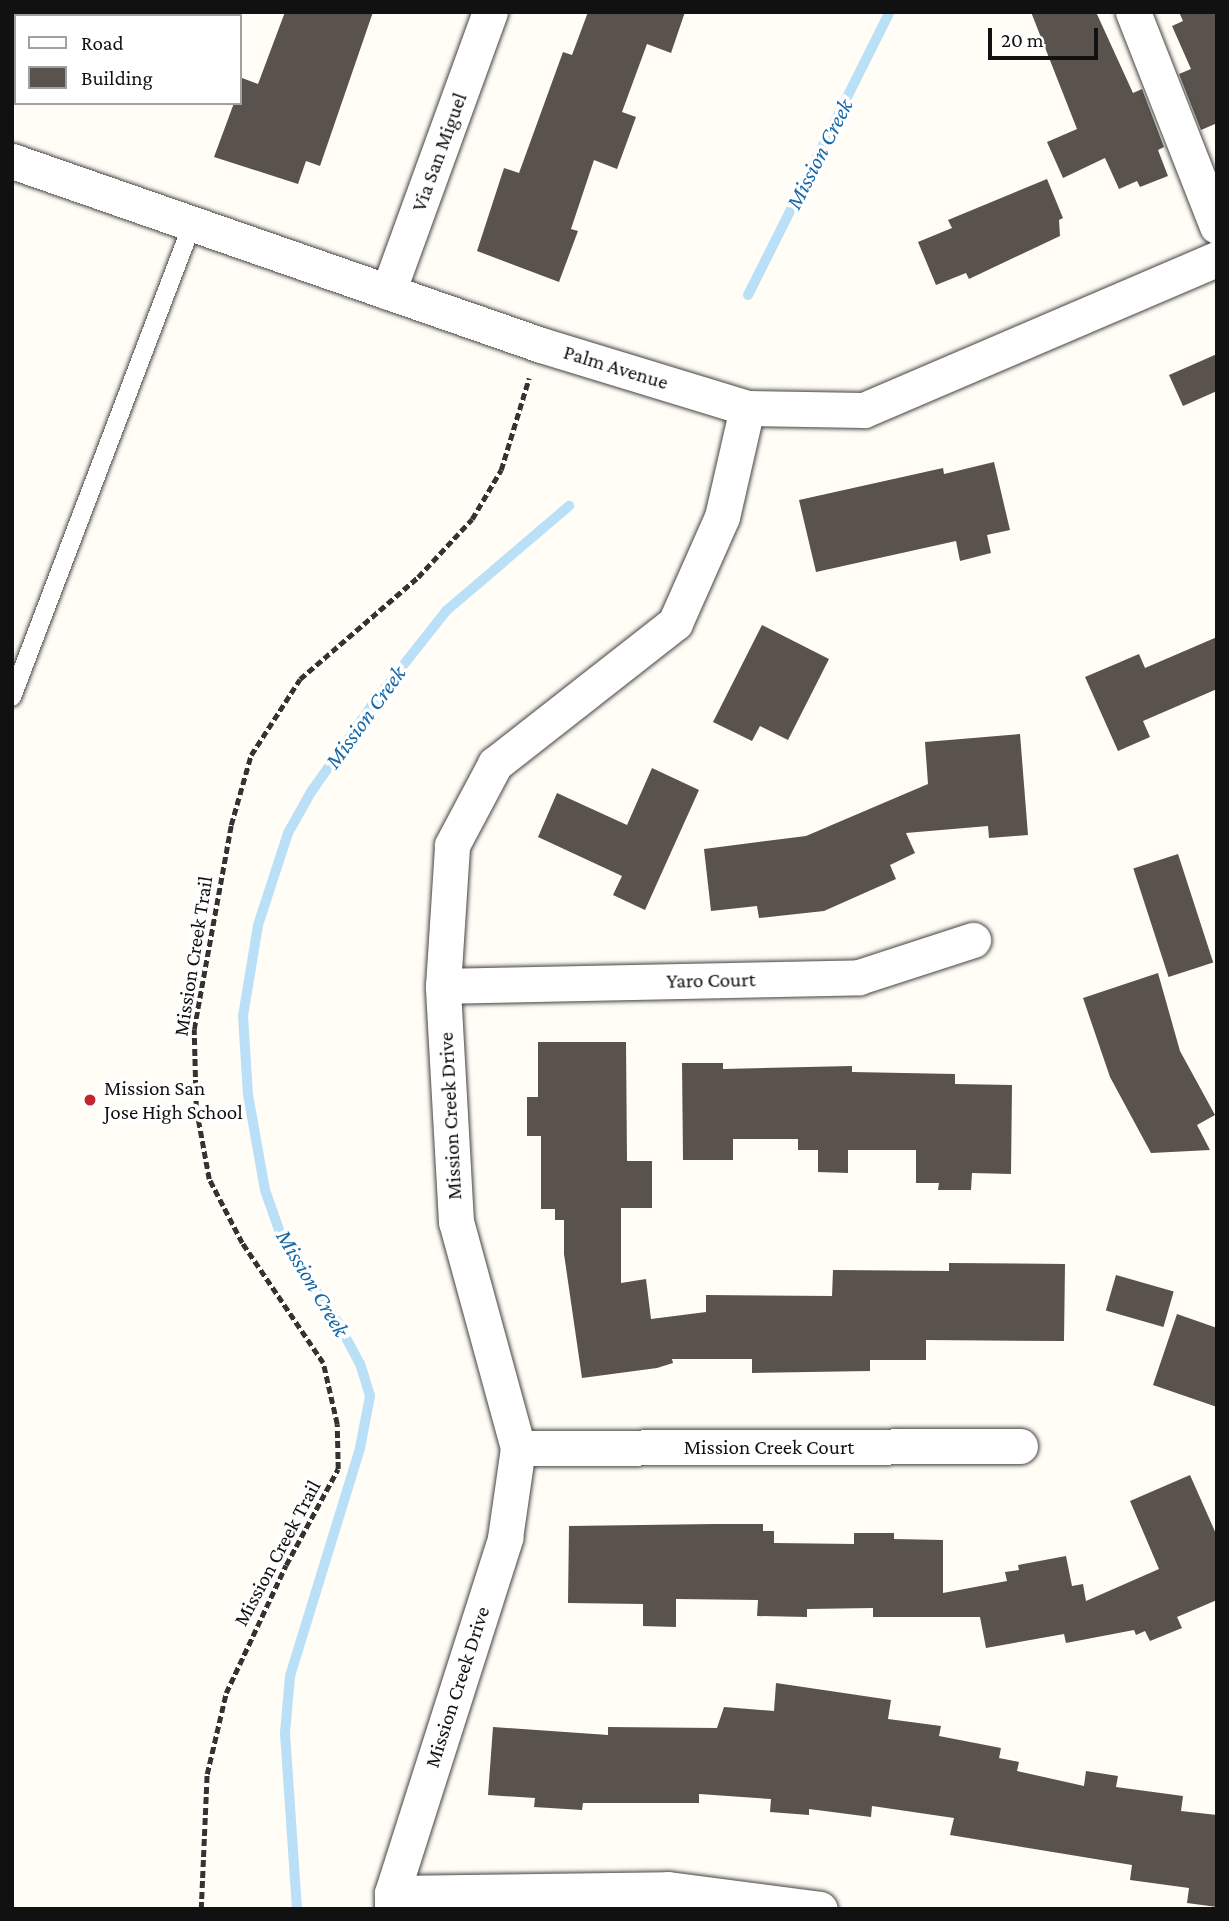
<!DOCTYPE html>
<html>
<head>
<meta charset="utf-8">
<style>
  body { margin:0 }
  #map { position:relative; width:1229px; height:1921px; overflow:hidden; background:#fffdf5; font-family:"Crimson Pro",serif }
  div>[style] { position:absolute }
  .stream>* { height:10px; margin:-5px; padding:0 5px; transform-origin:5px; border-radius:5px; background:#b9e0f7 }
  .building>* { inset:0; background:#5a524d; transform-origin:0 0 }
  .path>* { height:4.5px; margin-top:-2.25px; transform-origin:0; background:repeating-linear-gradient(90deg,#333 0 7px,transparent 0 10.5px) }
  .roads { filter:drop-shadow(0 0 2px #444) drop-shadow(0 0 2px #444) }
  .lane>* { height:18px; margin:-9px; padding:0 9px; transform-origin:9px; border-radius:9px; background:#fff }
  .street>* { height:35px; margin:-17.5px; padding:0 17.5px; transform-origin:17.5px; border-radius:17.5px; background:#fff }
  .dots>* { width:19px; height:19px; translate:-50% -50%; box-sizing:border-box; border:4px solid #fff; border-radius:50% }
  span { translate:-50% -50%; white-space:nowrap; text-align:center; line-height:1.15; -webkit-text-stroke:7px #fff; paint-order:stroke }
  .street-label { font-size:21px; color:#111 }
  .poi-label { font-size:21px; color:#111 }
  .left { translate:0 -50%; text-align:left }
  .water-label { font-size:23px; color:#1768a6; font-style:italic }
  .frame { position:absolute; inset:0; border:14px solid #111; pointer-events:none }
  .legend { position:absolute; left:14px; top:14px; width:228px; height:91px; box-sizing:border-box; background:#fff; border:2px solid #a0a0a0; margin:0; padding:9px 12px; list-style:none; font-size:21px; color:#111 }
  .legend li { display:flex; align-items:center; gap:14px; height:35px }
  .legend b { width:35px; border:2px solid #a0a0a0 }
  .scale { position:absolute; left:988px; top:28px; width:110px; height:32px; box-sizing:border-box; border:4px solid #111; border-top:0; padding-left:9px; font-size:21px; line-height:24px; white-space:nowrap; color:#111; -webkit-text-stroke:5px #fff; paint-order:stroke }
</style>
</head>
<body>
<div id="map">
  <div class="stream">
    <div style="left:748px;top:295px;width:317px;rotate:-63.4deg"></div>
    <div style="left:297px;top:1909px;width:176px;rotate:-93.9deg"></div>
    <div style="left:285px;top:1733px;width:57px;rotate:-85deg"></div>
    <div style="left:290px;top:1676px;width:239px;rotate:-72.9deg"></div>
    <div style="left:360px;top:1448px;width:53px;rotate:-79.1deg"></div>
    <div style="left:370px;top:1396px;width:34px;rotate:-107deg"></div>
    <div style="left:360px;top:1364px;width:47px;rotate:-118.2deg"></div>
    <div style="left:338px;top:1323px;width:96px;rotate:-124.4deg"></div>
    <div style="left:284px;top:1244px;width:57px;rotate:-109.4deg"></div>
    <div style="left:265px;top:1190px;width:97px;rotate:-100.1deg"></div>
    <div style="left:248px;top:1095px;width:79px;rotate:-93.6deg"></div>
    <div style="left:243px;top:1016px;width:92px;rotate:-80.6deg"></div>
    <div style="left:258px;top:925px;width:97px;rotate:-71.9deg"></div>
    <div style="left:288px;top:833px;width:47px;rotate:-60.7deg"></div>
    <div style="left:311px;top:792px;width:111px;rotate:-54.9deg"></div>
    <div style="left:375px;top:701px;width:115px;rotate:-51.7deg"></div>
    <div style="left:446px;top:611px;width:162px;rotate:-40.5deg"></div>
  </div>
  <div class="building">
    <div style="clip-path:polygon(285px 12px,373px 12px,320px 166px,306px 161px,298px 184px,214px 157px,234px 103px,240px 103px,242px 78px,258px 84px)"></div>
    <div style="clip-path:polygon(588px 12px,685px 12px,671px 53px,647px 44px,622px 112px,636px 117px,617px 169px,594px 160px,571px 229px,578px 231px,559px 282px,477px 251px,504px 168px,519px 173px,563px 52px,572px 55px)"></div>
    <div style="clip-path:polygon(1031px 12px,1096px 12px,1133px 93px,1142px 89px,1164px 147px,1158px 150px,1168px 176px,1140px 187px,1137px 181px,1119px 189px,1105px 158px,1063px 178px,1047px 142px,1077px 129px)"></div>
    <div style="clip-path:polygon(1179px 12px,1217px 12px,1217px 129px,1215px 124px,1201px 130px,1179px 74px,1191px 69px,1172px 26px,1183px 21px)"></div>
    <div style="clip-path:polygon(1047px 179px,1063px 218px,1059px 220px,1060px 236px,969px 279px,966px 273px,936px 285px,918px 242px,952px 228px,948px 220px)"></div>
    <div style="clip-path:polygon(1217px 354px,1217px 391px,1183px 406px,1169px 375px)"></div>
    <div style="clip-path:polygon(994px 462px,1010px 530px,987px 535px,991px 553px,960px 561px,956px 541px,816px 572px,799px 500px,943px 468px,944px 474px)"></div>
    <div style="clip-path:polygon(762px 625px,829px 659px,788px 740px,760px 726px,752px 741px,713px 722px)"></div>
    <div style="clip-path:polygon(1217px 637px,1217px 689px,1143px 721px,1150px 737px,1118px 751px,1085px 677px,1139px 654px,1145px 668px)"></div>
    <div style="clip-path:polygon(1020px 734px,1028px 835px,989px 838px,988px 826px,906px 833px,915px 853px,890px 865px,896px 879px,824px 911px,759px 918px,757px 906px,711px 911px,704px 849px,806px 836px,928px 784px,925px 742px)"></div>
    <div style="clip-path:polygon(652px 768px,699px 790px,645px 910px,613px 895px,622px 876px,538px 837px,557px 793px,627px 825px)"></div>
    <div style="left:1178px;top:854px;width:114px;height:47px;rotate:72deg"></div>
    <div style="clip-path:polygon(1158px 973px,1180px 1051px,1215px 1115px,1197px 1125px,1210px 1150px,1151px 1153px,1110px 1077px,1083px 998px)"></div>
    <div style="clip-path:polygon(538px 1042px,626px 1042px,627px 1161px,652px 1161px,652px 1208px,621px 1208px,621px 1283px,646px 1279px,651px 1319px,706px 1312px,706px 1295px,832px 1296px,833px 1270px,949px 1271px,949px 1263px,1065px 1264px,1064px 1341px,926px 1340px,926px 1360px,870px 1360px,870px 1371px,752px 1373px,752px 1359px,672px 1359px,673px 1363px,657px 1368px,582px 1378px,564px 1254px,564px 1220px,555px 1220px,555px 1209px,541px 1209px,541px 1136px,527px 1136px,527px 1097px,538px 1097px)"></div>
    <div style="clip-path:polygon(682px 1063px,723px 1063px,723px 1069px,852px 1066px,852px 1072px,955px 1074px,955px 1084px,1012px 1085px,1011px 1174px,972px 1173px,971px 1190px,938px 1190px,939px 1183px,916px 1183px,916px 1150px,848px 1150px,848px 1173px,818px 1172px,818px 1150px,798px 1150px,798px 1139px,733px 1139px,733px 1160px,683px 1160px)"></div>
    <div style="left:1116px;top:1275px;width:60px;height:37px;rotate:16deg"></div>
    <div style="clip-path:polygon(1177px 1314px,1217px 1328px,1217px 1407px,1153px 1385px)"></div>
    <div style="clip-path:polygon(1190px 1475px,1217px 1536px,1217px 1600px,1177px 1617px,1182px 1628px,1150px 1641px,1145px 1631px,1136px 1635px,1134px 1630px,1066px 1643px,1064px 1634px,986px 1648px,980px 1617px,873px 1617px,873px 1608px,807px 1609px,807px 1617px,757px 1616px,758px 1600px,676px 1599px,676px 1627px,643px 1626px,643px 1604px,568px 1603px,569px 1526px,714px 1524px,763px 1524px,763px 1531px,774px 1531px,774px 1543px,854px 1544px,854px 1533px,894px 1533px,894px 1539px,943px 1540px,943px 1593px,1007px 1581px,1005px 1572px,1019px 1570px,1018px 1565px,1066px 1556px,1072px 1586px,1083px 1584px,1086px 1601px,1159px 1569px,1130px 1501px)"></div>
    <div style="clip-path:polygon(776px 1683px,891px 1700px,888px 1719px,941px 1726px,939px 1736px,1001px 1748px,999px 1758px,1019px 1762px,1017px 1771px,1084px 1786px,1086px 1771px,1118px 1776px,1116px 1787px,1183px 1796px,1181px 1811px,1217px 1815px,1217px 1907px,1187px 1903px,1189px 1888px,1130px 1880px,1132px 1865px,950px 1835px,954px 1818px,872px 1806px,871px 1817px,809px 1809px,809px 1815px,770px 1812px,771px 1799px,699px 1794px,699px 1803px,583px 1803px,582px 1810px,534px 1807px,535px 1798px,488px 1795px,493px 1727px,608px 1735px,608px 1727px,717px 1728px,724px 1707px,774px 1711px)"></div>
  </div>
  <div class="path">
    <div style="left:201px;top:1909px;width:135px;rotate:-87.5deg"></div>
    <div style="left:207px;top:1774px;width:83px;rotate:-76.8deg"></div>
    <div style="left:226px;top:1693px;width:141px;rotate:-64.9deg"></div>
    <div style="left:286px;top:1565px;width:109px;rotate:-61.6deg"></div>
    <div style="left:338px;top:1469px;width:45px;rotate:-91.3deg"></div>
    <div style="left:337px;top:1424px;width:63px;rotate:-102.9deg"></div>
    <div style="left:323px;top:1363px;width:145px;rotate:-124deg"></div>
    <div style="left:242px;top:1243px;width:72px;rotate:-117.3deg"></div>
    <div style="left:209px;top:1179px;width:72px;rotate:-100.4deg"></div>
    <div style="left:196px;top:1108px;width:79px;rotate:-91.5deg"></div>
    <div style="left:194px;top:1029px;width:207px;rotate:-79.7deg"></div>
    <div style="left:231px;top:825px;width:73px;rotate:-74.1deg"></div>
    <div style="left:251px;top:755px;width:90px;rotate:-57.2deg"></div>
    <div style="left:300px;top:679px;width:156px;rotate:-40.8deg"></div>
    <div style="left:418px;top:577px;width:79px;rotate:-47deg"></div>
    <div style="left:472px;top:519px;width:57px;rotate:-59.4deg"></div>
    <div style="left:501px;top:470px;width:96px;rotate:-73.1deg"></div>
  </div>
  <div class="roads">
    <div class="lane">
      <div style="left:12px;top:697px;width:508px;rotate:-69.14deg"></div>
    </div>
    <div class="street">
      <div style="left:1133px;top:12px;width:230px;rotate:68.6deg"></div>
      <div style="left:12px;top:161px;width:560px;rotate:19.18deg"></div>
      <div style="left:541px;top:345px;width:215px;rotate:17deg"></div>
      <div style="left:747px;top:408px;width:117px;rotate:1deg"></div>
      <div style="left:864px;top:410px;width:384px;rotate:-23.2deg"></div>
      <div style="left:388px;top:292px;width:298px;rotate:-70deg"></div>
      <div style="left:443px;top:986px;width:416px;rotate:-1.2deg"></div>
      <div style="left:859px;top:977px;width:120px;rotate:-18deg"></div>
      <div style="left:518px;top:1448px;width:502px;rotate:-0.23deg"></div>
      <div style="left:392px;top:1893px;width:276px;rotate:-0.8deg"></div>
      <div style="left:668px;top:1889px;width:153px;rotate:7.5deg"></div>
      <div style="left:392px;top:1909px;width:16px;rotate:-90deg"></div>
      <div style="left:392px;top:1893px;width:373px;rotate:-72.3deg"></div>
      <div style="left:505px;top:1538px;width:91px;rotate:-81.8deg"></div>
      <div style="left:518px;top:1448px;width:234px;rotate:-105.3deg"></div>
      <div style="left:456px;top:1222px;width:236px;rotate:-93.2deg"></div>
      <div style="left:443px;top:986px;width:141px;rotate:-86.3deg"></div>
      <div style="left:452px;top:845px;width:92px;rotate:-62deg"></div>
      <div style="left:495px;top:764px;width:229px;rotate:-38.1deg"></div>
      <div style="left:675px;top:623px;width:116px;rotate:-66.1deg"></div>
      <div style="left:722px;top:517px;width:112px;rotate:-77.1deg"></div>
    </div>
  </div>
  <div class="dots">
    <div style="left:90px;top:1100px;background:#c4262e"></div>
  </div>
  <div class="street-label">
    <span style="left:439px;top:152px;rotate:-70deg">Via San Miguel</span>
    <span style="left:616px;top:367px;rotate:17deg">Palm Avenue</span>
    <span style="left:193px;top:956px;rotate:-81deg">Mission Creek Trail</span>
    <span style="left:711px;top:980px;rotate:-1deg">Yaro Court</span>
    <span style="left:450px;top:1116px;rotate:-93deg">Mission Creek Drive</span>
    <span style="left:769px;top:1447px">Mission Creek Court</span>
    <span style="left:277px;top:1553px;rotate:-62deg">Mission Creek Trail</span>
    <span style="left:457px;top:1687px;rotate:-72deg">Mission Creek Drive</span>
  </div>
  <div class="poi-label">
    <span class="left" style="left:104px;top:1100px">Mission San<br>Jose High School</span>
  </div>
  <div class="water-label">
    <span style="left:819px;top:154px;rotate:-63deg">Mission Creek</span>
    <span style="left:365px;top:717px;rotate:-54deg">Mission Creek</span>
    <span style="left:313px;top:1283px;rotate:59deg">Mission Creek</span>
  </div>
  <div class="frame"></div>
  <ul class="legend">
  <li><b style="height:9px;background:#fff"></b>Road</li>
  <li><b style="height:19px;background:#5a524d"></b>Building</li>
  </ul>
  <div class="scale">20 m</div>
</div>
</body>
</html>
